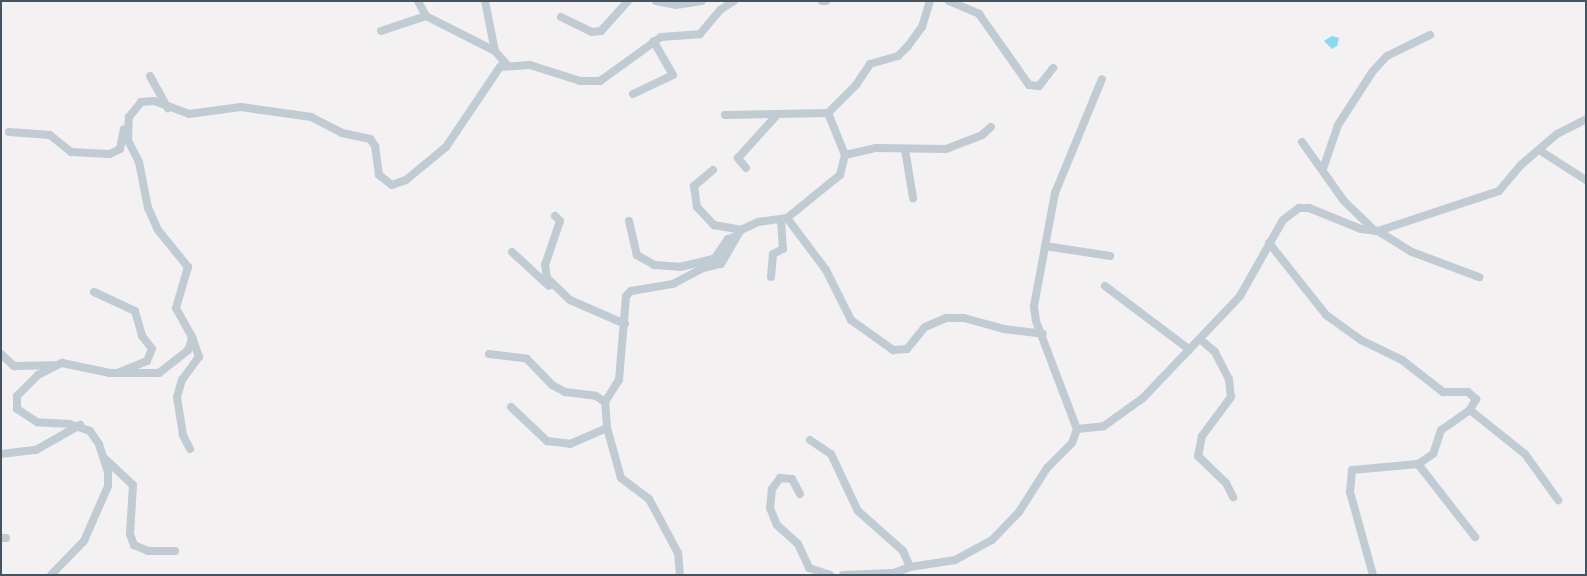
<!DOCTYPE html>
<html>
<head>
<meta charset="utf-8">
<style>
  body { margin:0 }
  #map { position:relative; width:1587px; height:576px; overflow:hidden; background:#f3f1f1; font-family:"IBM Plex Sans",sans-serif }
  div>[style] { position:absolute }
  .water>* { inset:0; background:#89daf1 }
  .minor>* { height:8px; margin:-4px; padding:0 4px; transform-origin:4px; border-radius:4px; background:#c1cbd3 }
  span { translate:-50% -50%; white-space:nowrap; text-align:center; line-height:1.15; -webkit-text-stroke:3px #fff; paint-order:stroke }
  .frame { position:absolute; inset:0; border:2px solid #47545f; pointer-events:none }
</style>
</head>
<body>
<div id="map">
  <div class="water">
    <div style="clip-path:polygon(1332px 36px,1339px 38px,1337px 46px,1332px 49px,1324px 41px)"></div>
  </div>
  <div class="minor">
    <div style="left:418px;top:1px;width:17px;rotate:62deg"></div>
    <div style="left:426px;top:16px;width:77px;rotate:26.9deg"></div>
    <div style="left:495px;top:51px;width:18px;rotate:49deg"></div>
    <div style="left:485px;top:1px;width:51px;rotate:78.7deg"></div>
    <div style="left:656px;top:1px;width:20px;rotate:11deg"></div>
    <div style="left:676px;top:5px;width:26px;rotate:-9deg"></div>
    <div style="left:822px;top:1px;width:4px"></div>
    <div style="left:949px;top:1px;width:33px;rotate:23deg"></div>
    <div style="left:979px;top:14px;width:87px;rotate:54.8deg"></div>
    <div style="left:1029px;top:85px;width:10px;rotate:6deg"></div>
    <div style="left:1039px;top:86px;width:23px;rotate:-52deg"></div>
    <div style="left:561px;top:17px;width:34px;rotate:26deg"></div>
    <div style="left:592px;top:32px;width:9px;rotate:-6deg"></div>
    <div style="left:601px;top:31px;width:40px;rotate:-48deg"></div>
    <div style="left:381px;top:31px;width:47px;rotate:-18.4deg"></div>
    <div style="left:150px;top:76px;width:37px;rotate:61deg"></div>
    <div style="left:633px;top:94px;width:44px;rotate:-25.4deg"></div>
    <div style="left:673px;top:75px;width:39px;rotate:-120deg"></div>
    <div style="left:725px;top:115px;width:103px;rotate:-1.1deg"></div>
    <div style="left:9px;top:132px;width:41px;rotate:4.2deg"></div>
    <div style="left:50px;top:135px;width:27px;rotate:39deg"></div>
    <div style="left:71px;top:152px;width:39px;rotate:3deg"></div>
    <div style="left:110px;top:154px;width:11px;rotate:-27deg"></div>
    <div style="left:120px;top:149px;width:20px;rotate:-79deg"></div>
    <div style="left:1302px;top:142px;width:72px;rotate:54.6deg"></div>
    <div style="left:1344px;top:201px;width:43px;rotate:44.1deg"></div>
    <div style="left:905px;top:149px;width:50px;rotate:80.7deg"></div>
    <div style="left:1539px;top:150px;width:56px;rotate:32.6deg"></div>
    <div style="left:845px;top:155px;width:32px;rotate:-13deg"></div>
    <div style="left:876px;top:148px;width:70px;rotate:0.8deg"></div>
    <div style="left:946px;top:149px;width:39px;rotate:-21deg"></div>
    <div style="left:982px;top:135px;width:12px;rotate:-42deg"></div>
    <div style="left:746px;top:168px;width:13px;rotate:-129deg"></div>
    <div style="left:738px;top:158px;width:57px;rotate:-47.9deg"></div>
    <div style="left:1323px;top:169px;width:46px;rotate:-71.2deg"></div>
    <div style="left:1338px;top:125px;width:64px;rotate:-57.1deg"></div>
    <div style="left:1373px;top:71px;width:21px;rotate:-47deg"></div>
    <div style="left:1387px;top:56px;width:48px;rotate:-26deg"></div>
    <div style="left:713px;top:170px;width:25px;rotate:140deg"></div>
    <div style="left:694px;top:186px;width:21px;rotate:82deg"></div>
    <div style="left:697px;top:207px;width:25px;rotate:47deg"></div>
    <div style="left:714px;top:225px;width:27px;rotate:10deg"></div>
    <div style="left:555px;top:216px;width:7px;rotate:45deg"></div>
    <div style="left:560px;top:221px;width:46px;rotate:108.8deg"></div>
    <div style="left:545px;top:265px;width:13px;rotate:81deg"></div>
    <div style="left:547px;top:278px;width:32px;rotate:44deg"></div>
    <div style="left:570px;top:300px;width:60px;rotate:23.6deg"></div>
    <div style="left:787px;top:218px;width:65px;rotate:53.1deg"></div>
    <div style="left:826px;top:270px;width:56px;rotate:63.4deg"></div>
    <div style="left:851px;top:320px;width:52px;rotate:35.5deg"></div>
    <div style="left:893px;top:350px;width:14px;rotate:-4deg"></div>
    <div style="left:907px;top:349px;width:28px;rotate:-51deg"></div>
    <div style="left:925px;top:327px;width:23px;rotate:-23deg"></div>
    <div style="left:946px;top:318px;width:18px"></div>
    <div style="left:964px;top:318px;width:41px;rotate:15.4deg"></div>
    <div style="left:1004px;top:329px;width:39px;rotate:7deg"></div>
    <div style="left:629px;top:221px;width:35px;rotate:77deg"></div>
    <div style="left:637px;top:255px;width:20px;rotate:30deg"></div>
    <div style="left:654px;top:265px;width:26px;rotate:4deg"></div>
    <div style="left:680px;top:267px;width:36px;rotate:-14deg"></div>
    <div style="left:715px;top:258px;width:23px;rotate:-56deg"></div>
    <div style="left:728px;top:239px;width:6px;rotate:-18deg"></div>
    <div style="left:1378px;top:231px;width:127px;rotate:-18.3deg"></div>
    <div style="left:1499px;top:191px;width:35px;rotate:-50deg"></div>
    <div style="left:1522px;top:164px;width:46px;rotate:-40.6deg"></div>
    <div style="left:1557px;top:134px;width:33px;rotate:-27deg"></div>
    <div style="left:1269px;top:243px;width:92px;rotate:51.6deg"></div>
    <div style="left:1326px;top:315px;width:43px;rotate:35.5deg"></div>
    <div style="left:1361px;top:340px;width:46px;rotate:26deg"></div>
    <div style="left:1402px;top:360px;width:52px;rotate:38deg"></div>
    <div style="left:1443px;top:392px;width:25px"></div>
    <div style="left:1468px;top:392px;width:11px;rotate:41deg"></div>
    <div style="left:1476px;top:399px;width:13px;rotate:119deg"></div>
    <div style="left:1470px;top:410px;width:35px;rotate:145deg"></div>
    <div style="left:1441px;top:430px;width:25px;rotate:108deg"></div>
    <div style="left:1433px;top:454px;width:18px;rotate:146deg"></div>
    <div style="left:1418px;top:464px;width:66px;rotate:174.8deg"></div>
    <div style="left:1352px;top:470px;width:22px;rotate:95deg"></div>
    <div style="left:1350px;top:492px;width:86px;rotate:74.5deg"></div>
    <div style="left:1045px;top:246px;width:66px;rotate:8.7deg"></div>
    <div style="left:512px;top:252px;width:50px;rotate:42.6deg"></div>
    <div style="left:771px;top:277px;width:23px;rotate:-85deg"></div>
    <div style="left:773px;top:254px;width:11px;rotate:-27deg"></div>
    <div style="left:783px;top:249px;width:29px;rotate:-94deg"></div>
    <div style="left:1105px;top:286px;width:106px;rotate:37deg"></div>
    <div style="left:94px;top:292px;width:45px;rotate:24.9deg"></div>
    <div style="left:135px;top:311px;width:26px;rotate:74deg"></div>
    <div style="left:142px;top:336px;width:16px;rotate:52deg"></div>
    <div style="left:152px;top:349px;width:13px;rotate:113deg"></div>
    <div style="left:147px;top:361px;width:31px;rotate:158deg"></div>
    <div style="left:1200px;top:339px;width:20px;rotate:41deg"></div>
    <div style="left:1215px;top:352px;width:30px;rotate:63deg"></div>
    <div style="left:1229px;top:379px;width:18px;rotate:84deg"></div>
    <div style="left:1231px;top:397px;width:49px;rotate:126.6deg"></div>
    <div style="left:1202px;top:436px;width:20px;rotate:101deg"></div>
    <div style="left:1198px;top:456px;width:39px;rotate:44deg"></div>
    <div style="left:1226px;top:483px;width:16px;rotate:63deg"></div>
    <div style="left:1px;top:354px;width:18px;rotate:43deg"></div>
    <div style="left:14px;top:366px;width:39px;rotate:-1deg"></div>
    <div style="left:489px;top:354px;width:38px;rotate:7deg"></div>
    <div style="left:527px;top:359px;width:36px;rotate:46deg"></div>
    <div style="left:552px;top:385px;width:15px;rotate:28deg"></div>
    <div style="left:565px;top:392px;width:31px;rotate:7deg"></div>
    <div style="left:596px;top:396px;width:11px;rotate:34deg"></div>
    <div style="left:511px;top:407px;width:50px;rotate:43.4deg"></div>
    <div style="left:547px;top:441px;width:23px;rotate:7deg"></div>
    <div style="left:570px;top:444px;width:40px;rotate:-23.4deg"></div>
    <div style="left:1470px;top:410px;width:70px;rotate:38.7deg"></div>
    <div style="left:1525px;top:454px;width:57px;rotate:54.3deg"></div>
    <div style="left:1077px;top:429px;width:27px;rotate:-6deg"></div>
    <div style="left:1104px;top:426px;width:48px;rotate:-35.7deg"></div>
    <div style="left:1143px;top:398px;width:141px;rotate:-46.4deg"></div>
    <div style="left:1240px;top:296px;width:87px;rotate:-60.5deg"></div>
    <div style="left:1283px;top:220px;width:20px;rotate:-37deg"></div>
    <div style="left:1299px;top:208px;width:10px"></div>
    <div style="left:1309px;top:208px;width:56px;rotate:22deg"></div>
    <div style="left:1361px;top:229px;width:17px;rotate:7deg"></div>
    <div style="left:1378px;top:231px;width:40px;rotate:32deg"></div>
    <div style="left:1412px;top:252px;width:72px;rotate:20.5deg"></div>
    <div style="left:810px;top:440px;width:25px;rotate:34deg"></div>
    <div style="left:831px;top:454px;width:63px;rotate:64.7deg"></div>
    <div style="left:858px;top:511px;width:60px;rotate:41.6deg"></div>
    <div style="left:903px;top:551px;width:17px;rotate:66deg"></div>
    <div style="left:190px;top:449px;width:16px;rotate:-117deg"></div>
    <div style="left:183px;top:435px;width:38px;rotate:-99deg"></div>
    <div style="left:177px;top:397px;width:18px;rotate:-74deg"></div>
    <div style="left:182px;top:380px;width:29px;rotate:-54deg"></div>
    <div style="left:199px;top:357px;width:21px;rotate:-109deg"></div>
    <div style="left:1px;top:454px;width:35px;rotate:-7deg"></div>
    <div style="left:36px;top:450px;width:51px;rotate:-29.6deg"></div>
    <div style="left:103px;top:457px;width:41px;rotate:43deg"></div>
    <div style="left:133px;top:485px;width:49px;rotate:93.5deg"></div>
    <div style="left:130px;top:534px;width:12px;rotate:70deg"></div>
    <div style="left:134px;top:545px;width:15px;rotate:23deg"></div>
    <div style="left:148px;top:551px;width:27px"></div>
    <div style="left:1418px;top:464px;width:93px;rotate:52deg"></div>
    <div style="left:800px;top:494px;width:17px;rotate:-118deg"></div>
    <div style="left:792px;top:479px;width:12px;rotate:-175deg"></div>
    <div style="left:780px;top:478px;width:14px;rotate:126deg"></div>
    <div style="left:772px;top:489px;width:19px;rotate:96deg"></div>
    <div style="left:770px;top:508px;width:18px;rotate:68deg"></div>
    <div style="left:777px;top:525px;width:28px;rotate:42deg"></div>
    <div style="left:798px;top:544px;width:26px;rotate:65deg"></div>
    <div style="left:809px;top:568px;width:22px;rotate:18deg"></div>
    <div style="left:1px;top:538px;width:5px"></div>
    <div style="left:51px;top:575px;width:47px;rotate:-45.9deg"></div>
    <div style="left:84px;top:541px;width:60px;rotate:-66.4deg"></div>
    <div style="left:108px;top:486px;width:14px;rotate:-90deg"></div>
    <div style="left:108px;top:472px;width:29px;rotate:-108deg"></div>
    <div style="left:99px;top:444px;width:16px;rotate:-125deg"></div>
    <div style="left:90px;top:431px;width:21px;rotate:-161deg"></div>
    <div style="left:70px;top:424px;width:33px;rotate:-177deg"></div>
    <div style="left:37px;top:422px;width:24px;rotate:-147deg"></div>
    <div style="left:17px;top:409px;width:13px;rotate:-90deg"></div>
    <div style="left:17px;top:396px;width:30px;rotate:-45deg"></div>
    <div style="left:38px;top:375px;width:27px;rotate:-27deg"></div>
    <div style="left:62px;top:363px;width:49px;rotate:11.8deg"></div>
    <div style="left:110px;top:373px;width:49px"></div>
    <div style="left:159px;top:373px;width:37px;rotate:-38deg"></div>
    <div style="left:188px;top:350px;width:9px;rotate:-69deg"></div>
    <div style="left:191px;top:342px;width:5px;rotate:-79deg"></div>
    <div style="left:192px;top:337px;width:33px;rotate:-119deg"></div>
    <div style="left:176px;top:308px;width:43px;rotate:-73.7deg"></div>
    <div style="left:188px;top:267px;width:48px;rotate:-129deg"></div>
    <div style="left:158px;top:230px;width:24px;rotate:-114deg"></div>
    <div style="left:148px;top:208px;width:47px;rotate:-101.1deg"></div>
    <div style="left:139px;top:162px;width:25px;rotate:-117deg"></div>
    <div style="left:128px;top:140px;width:23px;rotate:-88deg"></div>
    <div style="left:129px;top:117px;width:19px;rotate:-51deg"></div>
    <div style="left:141px;top:102px;width:13px;rotate:-4deg"></div>
    <div style="left:154px;top:101px;width:37px;rotate:20deg"></div>
    <div style="left:189px;top:114px;width:52px;rotate:-7.7deg"></div>
    <div style="left:241px;top:107px;width:71px;rotate:8.1deg"></div>
    <div style="left:311px;top:117px;width:35px;rotate:27deg"></div>
    <div style="left:342px;top:133px;width:29px;rotate:12deg"></div>
    <div style="left:370px;top:139px;width:9px;rotate:54deg"></div>
    <div style="left:375px;top:146px;width:29px;rotate:82deg"></div>
    <div style="left:379px;top:175px;width:16px;rotate:38deg"></div>
    <div style="left:392px;top:185px;width:15px;rotate:-20deg"></div>
    <div style="left:406px;top:180px;width:52px;rotate:-39.5deg"></div>
    <div style="left:446px;top:147px;width:97px;rotate:-56deg"></div>
    <div style="left:500px;top:67px;width:30px;rotate:-4deg"></div>
    <div style="left:530px;top:65px;width:52px;rotate:17.7deg"></div>
    <div style="left:580px;top:81px;width:20px"></div>
    <div style="left:600px;top:81px;width:75px;rotate:-35.8deg"></div>
    <div style="left:661px;top:37px;width:39px;rotate:-4deg"></div>
    <div style="left:700px;top:34px;width:31px;rotate:-50deg"></div>
    <div style="left:720px;top:10px;width:17px;rotate:-33deg"></div>
    <div style="left:680px;top:575px;width:22px;rotate:-95deg"></div>
    <div style="left:678px;top:553px;width:61px;rotate:-118.2deg"></div>
    <div style="left:649px;top:499px;width:35px;rotate:-143deg"></div>
    <div style="left:621px;top:478px;width:52px;rotate:-105.6deg"></div>
    <div style="left:607px;top:428px;width:26px;rotate:-94deg"></div>
    <div style="left:605px;top:402px;width:26px;rotate:-58deg"></div>
    <div style="left:619px;top:380px;width:84px;rotate:-85.2deg"></div>
    <div style="left:626px;top:296px;width:7px;rotate:-45deg"></div>
    <div style="left:631px;top:291px;width:43px;rotate:-9.5deg"></div>
    <div style="left:673px;top:284px;width:34px;rotate:-28deg"></div>
    <div style="left:703px;top:268px;width:18px;rotate:-13deg"></div>
    <div style="left:721px;top:264px;width:39px;rotate:-60deg"></div>
    <div style="left:741px;top:230px;width:19px;rotate:-25deg"></div>
    <div style="left:758px;top:222px;width:29px;rotate:-8deg"></div>
    <div style="left:787px;top:218px;width:68px;rotate:-39.1deg"></div>
    <div style="left:840px;top:175px;width:21px;rotate:-76deg"></div>
    <div style="left:845px;top:155px;width:45px;rotate:-112deg"></div>
    <div style="left:828px;top:113px;width:40px;rotate:-45deg"></div>
    <div style="left:856px;top:85px;width:25px;rotate:-56deg"></div>
    <div style="left:870px;top:64px;width:29px;rotate:-16deg"></div>
    <div style="left:898px;top:56px;width:14px;rotate:-45deg"></div>
    <div style="left:908px;top:46px;width:24px;rotate:-54deg"></div>
    <div style="left:922px;top:27px;width:27px;rotate:-73deg"></div>
    <div style="left:843px;top:575px;width:48px;rotate:-2.4deg"></div>
    <div style="left:888px;top:575px;width:23px;rotate:-20deg"></div>
    <div style="left:910px;top:567px;width:46px;rotate:-8.8deg"></div>
    <div style="left:955px;top:560px;width:42px;rotate:-28.4deg"></div>
    <div style="left:992px;top:540px;width:39px;rotate:-46deg"></div>
    <div style="left:1019px;top:512px;width:52px;rotate:-57.5deg"></div>
    <div style="left:1047px;top:468px;width:35px;rotate:-45deg"></div>
    <div style="left:1072px;top:443px;width:15px;rotate:-70deg"></div>
    <div style="left:1077px;top:429px;width:116px;rotate:-110.8deg"></div>
    <div style="left:1036px;top:321px;width:15px;rotate:-98deg"></div>
    <div style="left:1034px;top:306px;width:115px;rotate:-79.5deg"></div>
    <div style="left:1055px;top:193px;width:123px;rotate:-67.6deg"></div>
  </div>
  <div class="frame"></div>
</div>
</body>
</html>
